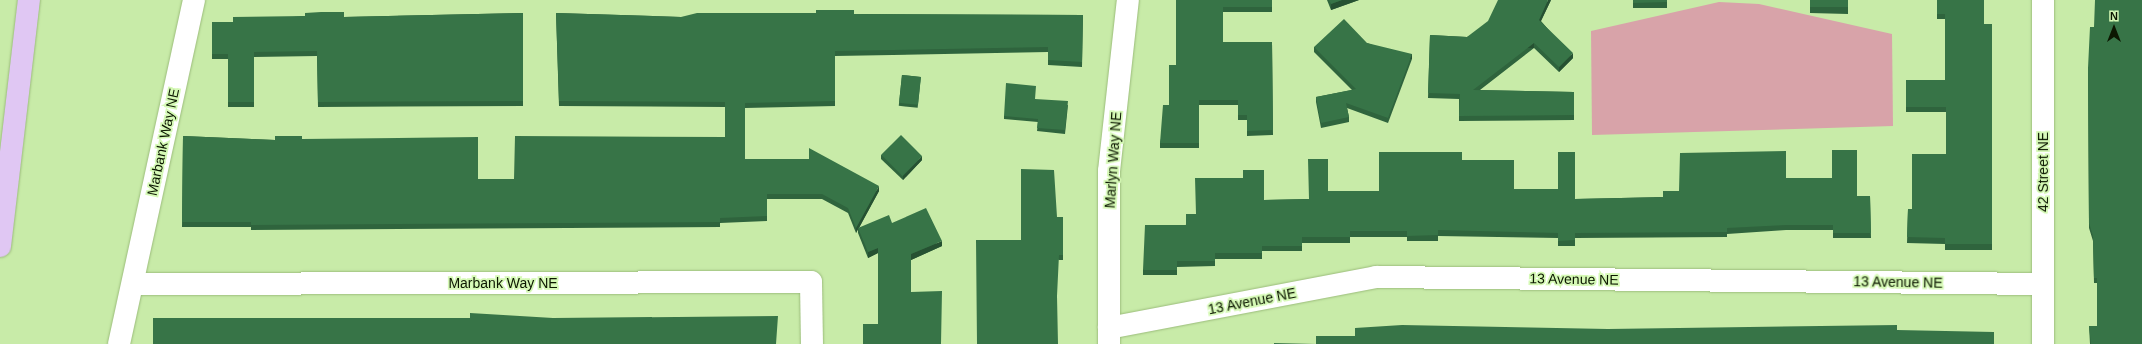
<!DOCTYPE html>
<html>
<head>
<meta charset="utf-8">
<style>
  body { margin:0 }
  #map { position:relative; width:2142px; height:344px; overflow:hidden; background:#c8eba8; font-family:Arial,sans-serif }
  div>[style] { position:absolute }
  .green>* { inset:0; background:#d8a3a9 }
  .roads { filter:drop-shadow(0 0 1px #9bbc7b) drop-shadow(0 0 1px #9bbc7b) }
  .street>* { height:22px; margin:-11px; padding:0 11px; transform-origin:11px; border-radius:11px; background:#fff }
  .highway>* { height:22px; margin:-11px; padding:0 11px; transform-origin:11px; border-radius:11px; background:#e0c7f3 }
  .wall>* { inset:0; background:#2f643d; transform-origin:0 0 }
  .shaded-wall>* { inset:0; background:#265132; transform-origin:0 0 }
  .building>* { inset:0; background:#377447; transform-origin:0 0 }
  span { translate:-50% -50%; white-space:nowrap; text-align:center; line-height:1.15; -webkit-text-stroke:3.5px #d5f9b5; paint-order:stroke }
  .street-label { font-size:14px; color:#0c1701 }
  .north { position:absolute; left:2094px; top:8px; width:40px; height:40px; -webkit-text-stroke:3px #d5f9b5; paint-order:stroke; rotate:0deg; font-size:11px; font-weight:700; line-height:16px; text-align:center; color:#0c1701 }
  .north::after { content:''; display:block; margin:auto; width:14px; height:18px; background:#0c1701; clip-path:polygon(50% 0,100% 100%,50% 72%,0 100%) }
</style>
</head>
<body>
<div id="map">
  <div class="green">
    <div style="clip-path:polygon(1719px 2px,1759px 4px,1892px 34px,1893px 126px,1592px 135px,1591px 31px)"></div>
  </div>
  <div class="roads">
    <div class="street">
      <div style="left:2043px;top:0;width:344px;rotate:90deg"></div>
      <div style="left:133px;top:284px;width:678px;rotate:-0.17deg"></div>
      <div style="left:811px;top:282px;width:62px;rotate:89.1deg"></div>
      <div style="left:1109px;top:328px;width:272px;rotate:-10.8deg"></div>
      <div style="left:1376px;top:277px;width:667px;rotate:0.6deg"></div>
      <div style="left:119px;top:344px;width:352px;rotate:-77.7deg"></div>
      <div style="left:1109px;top:344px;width:173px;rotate:-90deg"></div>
      <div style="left:1109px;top:171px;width:172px;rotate:-83.7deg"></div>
    </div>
    <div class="highway">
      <div style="left:0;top:246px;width:248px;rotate:-83.3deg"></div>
    </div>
  </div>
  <div class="wall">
    <div style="clip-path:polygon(1176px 0,1272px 0,1272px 12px,1223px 12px,1223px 42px,1272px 42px,1273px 135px,1247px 136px,1247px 120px,1238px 120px,1238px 105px,1199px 105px,1199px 148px,1160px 148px,1160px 143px,1169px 105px,1176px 65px)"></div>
    <div style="clip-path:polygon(1327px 0,1359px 0,1331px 10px)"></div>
    <div style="clip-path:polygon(1551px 0,1541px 21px,1573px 58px,1559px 72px,1534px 48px,1480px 90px,1574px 92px,1574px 120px,1459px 121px,1459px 99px,1428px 98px,1430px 35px,1467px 37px)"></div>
    <div style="left:1633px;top:0;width:34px;height:8px"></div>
    <div style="clip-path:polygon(1848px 0,1848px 14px,1810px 13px,1810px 7px)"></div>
    <div style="clip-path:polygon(1937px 0,1984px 24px,1992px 24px,1992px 250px,1945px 250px,1945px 244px,1907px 243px,1908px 209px,1912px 209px,1946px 154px,1946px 112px,1906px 112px,1906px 80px,1945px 80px,1945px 19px,1937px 19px)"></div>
    <div style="clip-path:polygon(523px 13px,523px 106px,318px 107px,317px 56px,254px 57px,254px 107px,228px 107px,228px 59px,212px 59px,212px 22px,233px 22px,305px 16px,344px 17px)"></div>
    <div style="clip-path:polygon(556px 13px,681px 17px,854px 14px,1083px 15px,1082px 67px,1048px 65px,1048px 52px,835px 56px,835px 106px,745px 108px,745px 159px,879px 191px,859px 228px,892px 223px,942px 246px,911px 260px,878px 324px,878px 253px,868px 258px,858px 233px,858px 229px,856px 233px,848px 213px,822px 199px,767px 199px,767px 221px,720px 223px,720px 227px,251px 230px,251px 227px,182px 227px,183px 136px,275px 140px,302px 139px,478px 179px,514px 179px,725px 137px,725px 107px,559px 106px)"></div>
    <div style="clip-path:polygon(1367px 43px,1412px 59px,1388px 123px,1347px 108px,1349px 117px,1349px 122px,1321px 128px,1316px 102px,1316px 97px,1352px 90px,1314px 52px,1314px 47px)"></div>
    <div style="clip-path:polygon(2088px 68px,2142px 344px,2090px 344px,2089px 326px,2097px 326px,2097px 283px,2094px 283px,2093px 241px,2089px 228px)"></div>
    <div style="left:902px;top:75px;width:19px;height:31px;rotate:6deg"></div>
    <div style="clip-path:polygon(1068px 105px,1065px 134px,1037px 131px,1038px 122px,1004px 119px,1004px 116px)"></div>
    <div style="clip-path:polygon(881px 155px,922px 160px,903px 180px,881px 159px)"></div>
    <div style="clip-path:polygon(1462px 160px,1514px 189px,1575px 199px,1663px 197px,1679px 191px,1786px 178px,1857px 196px,1870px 196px,1871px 238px,1833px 238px,1833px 230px,1786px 230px,1727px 234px,1727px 237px,1575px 238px,1575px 246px,1558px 246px,1558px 238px,1438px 236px,1438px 241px,1407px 241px,1407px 237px,1350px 237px,1350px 243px,1302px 243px,1302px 251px,1262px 251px,1262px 259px,1215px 259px,1215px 266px,1177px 267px,1177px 275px,1143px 275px,1143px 270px,1196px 214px,1264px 200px,1309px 199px,1328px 191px,1379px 191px)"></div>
    <div style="clip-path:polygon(1057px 217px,1063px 217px,1063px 260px,1059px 260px,1021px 240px)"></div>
  </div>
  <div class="shaded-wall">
    <div style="clip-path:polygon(1342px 0,1359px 0,1331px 10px,1331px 4px)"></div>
    <div style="clip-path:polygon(1548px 0,1551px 0,1539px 25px,1539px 20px)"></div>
    <div style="left:1534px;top:43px;width:5px;height:77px;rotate:90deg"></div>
    <div style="clip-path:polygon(1573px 53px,1573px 58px,1559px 72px,1559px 67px)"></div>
    <div style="left:1412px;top:54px;width:5px;height:68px;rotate:90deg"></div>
    <div style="clip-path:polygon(922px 156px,922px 160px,903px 180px,903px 176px)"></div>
    <div style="clip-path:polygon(879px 186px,879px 191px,856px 233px,856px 228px)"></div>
    <div style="clip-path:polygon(942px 241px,942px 246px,911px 260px,911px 254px)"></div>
    <div style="clip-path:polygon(878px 248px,878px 253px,868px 258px,868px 252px)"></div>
  </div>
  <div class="building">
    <div style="clip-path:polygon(1176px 0,1272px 0,1272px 7px,1223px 7px,1223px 42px,1272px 42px,1273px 130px,1247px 131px,1247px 115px,1238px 115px,1238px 100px,1199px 100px,1199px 143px,1160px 143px,1163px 105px,1169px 105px,1169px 65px,1176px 65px)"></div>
    <div style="clip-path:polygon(1329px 0,1342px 0,1331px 4px)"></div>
    <div style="clip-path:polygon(1498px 0,1548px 0,1539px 20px,1573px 53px,1559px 67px,1534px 43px,1473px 90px,1574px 92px,1574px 115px,1459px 116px,1460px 94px,1428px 93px,1430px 35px,1467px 37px,1488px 21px)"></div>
    <div style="clip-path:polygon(1633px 0,1667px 0,1667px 2px,1633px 3px)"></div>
    <div style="left:1810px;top:0;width:38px;height:7px"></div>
    <div style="clip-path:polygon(1937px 0,1984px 0,1984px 24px,1992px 24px,1992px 244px,1945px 244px,1945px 238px,1907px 237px,1908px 209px,1912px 209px,1912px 154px,1946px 154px,1946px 107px,1906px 107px,1906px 80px,1945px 80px,1945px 14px,1937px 14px)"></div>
    <div style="clip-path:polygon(2095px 0,2142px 0,2142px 344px,2091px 344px,2089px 326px,2097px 326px,2097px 278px,2094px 278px,2093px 236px,2089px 223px,2088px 68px,2090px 27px,2094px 27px)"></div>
    <div style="clip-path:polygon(816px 10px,854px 10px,854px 14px,1083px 15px,1082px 62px,1048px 60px,1048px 47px,835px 51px,835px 101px,745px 103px,745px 159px,809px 159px,809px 148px,879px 186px,856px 228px,848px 208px,822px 194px,767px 194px,767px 216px,720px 218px,720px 222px,251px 225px,251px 222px,182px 222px,183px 136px,275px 140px,275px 136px,302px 136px,302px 139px,478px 137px,478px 179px,514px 179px,515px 136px,725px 137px,725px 102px,559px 101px,556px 13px,681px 17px,697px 13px,816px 13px)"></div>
    <div style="clip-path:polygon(321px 12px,344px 12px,344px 17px,523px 13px,523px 101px,318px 102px,317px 51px,254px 52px,254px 102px,228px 102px,228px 54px,212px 54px,212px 22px,233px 22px,233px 17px,305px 16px,305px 13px)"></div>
    <div style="clip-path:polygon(1344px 19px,1367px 43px,1412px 54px,1388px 118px,1346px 103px,1349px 117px,1321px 123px,1316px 97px,1356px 89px,1314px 47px)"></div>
    <div style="left:902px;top:75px;width:19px;height:28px;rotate:6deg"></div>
    <div style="clip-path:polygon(1006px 83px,1036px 86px,1035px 99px,1068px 101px,1065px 130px,1037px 128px,1038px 119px,1004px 116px)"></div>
    <div style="left:901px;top:135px;width:30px;height:28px;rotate:45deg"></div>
    <div style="clip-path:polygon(1832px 150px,1857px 150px,1857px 196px,1870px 196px,1871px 233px,1833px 233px,1833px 225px,1786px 225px,1727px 228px,1727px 232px,1575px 233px,1575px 240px,1558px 241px,1558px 233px,1438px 230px,1438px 235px,1407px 236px,1407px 231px,1350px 231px,1350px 237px,1302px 237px,1302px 246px,1262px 246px,1262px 253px,1215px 253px,1215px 261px,1177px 261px,1177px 270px,1143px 270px,1145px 225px,1186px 225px,1186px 214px,1196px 214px,1195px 178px,1243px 178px,1243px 170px,1264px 170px,1264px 200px,1309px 199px,1308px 159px,1328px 159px,1328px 191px,1379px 191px,1379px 152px,1462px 152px,1462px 160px,1514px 160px,1514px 189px,1558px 189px,1558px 152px,1575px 152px,1575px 199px,1663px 197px,1663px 191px,1679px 191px,1680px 153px,1786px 151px,1786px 178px,1832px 178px)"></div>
    <div style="clip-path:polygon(1021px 169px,1054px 170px,1057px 217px,1063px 217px,1063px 255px,1059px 255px,1057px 296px,1058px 344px,977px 344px,976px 240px,1021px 240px)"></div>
    <div style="clip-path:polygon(926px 208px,942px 241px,911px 254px,911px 292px,942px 291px,941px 344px,863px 344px,863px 324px,878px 324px,878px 248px,868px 252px,858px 228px,889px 215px,892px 223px)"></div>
    <div style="clip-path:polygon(470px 313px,553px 318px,778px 316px,776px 344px,153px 344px,153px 318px,470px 318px)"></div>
    <div style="clip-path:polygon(1402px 325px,1608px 329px,1897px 325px,1897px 330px,1994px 332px,1994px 344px,1274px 344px,1274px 343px,1316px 344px,1316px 336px,1355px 336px,1355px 328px)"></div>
  </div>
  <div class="street-label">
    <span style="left:163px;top:142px;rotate:-78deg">Marbank Way NE</span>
    <span style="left:1113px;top:160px;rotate:-86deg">Marlyn Way NE</span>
    <span style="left:2043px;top:172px;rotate:-90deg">42 Street NE</span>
    <span style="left:1574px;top:279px;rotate:1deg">13 Avenue NE</span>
    <span style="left:1898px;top:282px;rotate:1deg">13 Avenue NE</span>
    <span style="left:503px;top:283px">Marbank Way NE</span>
    <span style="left:1252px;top:301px;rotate:-11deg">13 Avenue NE</span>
  </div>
  <div class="north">N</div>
</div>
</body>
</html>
